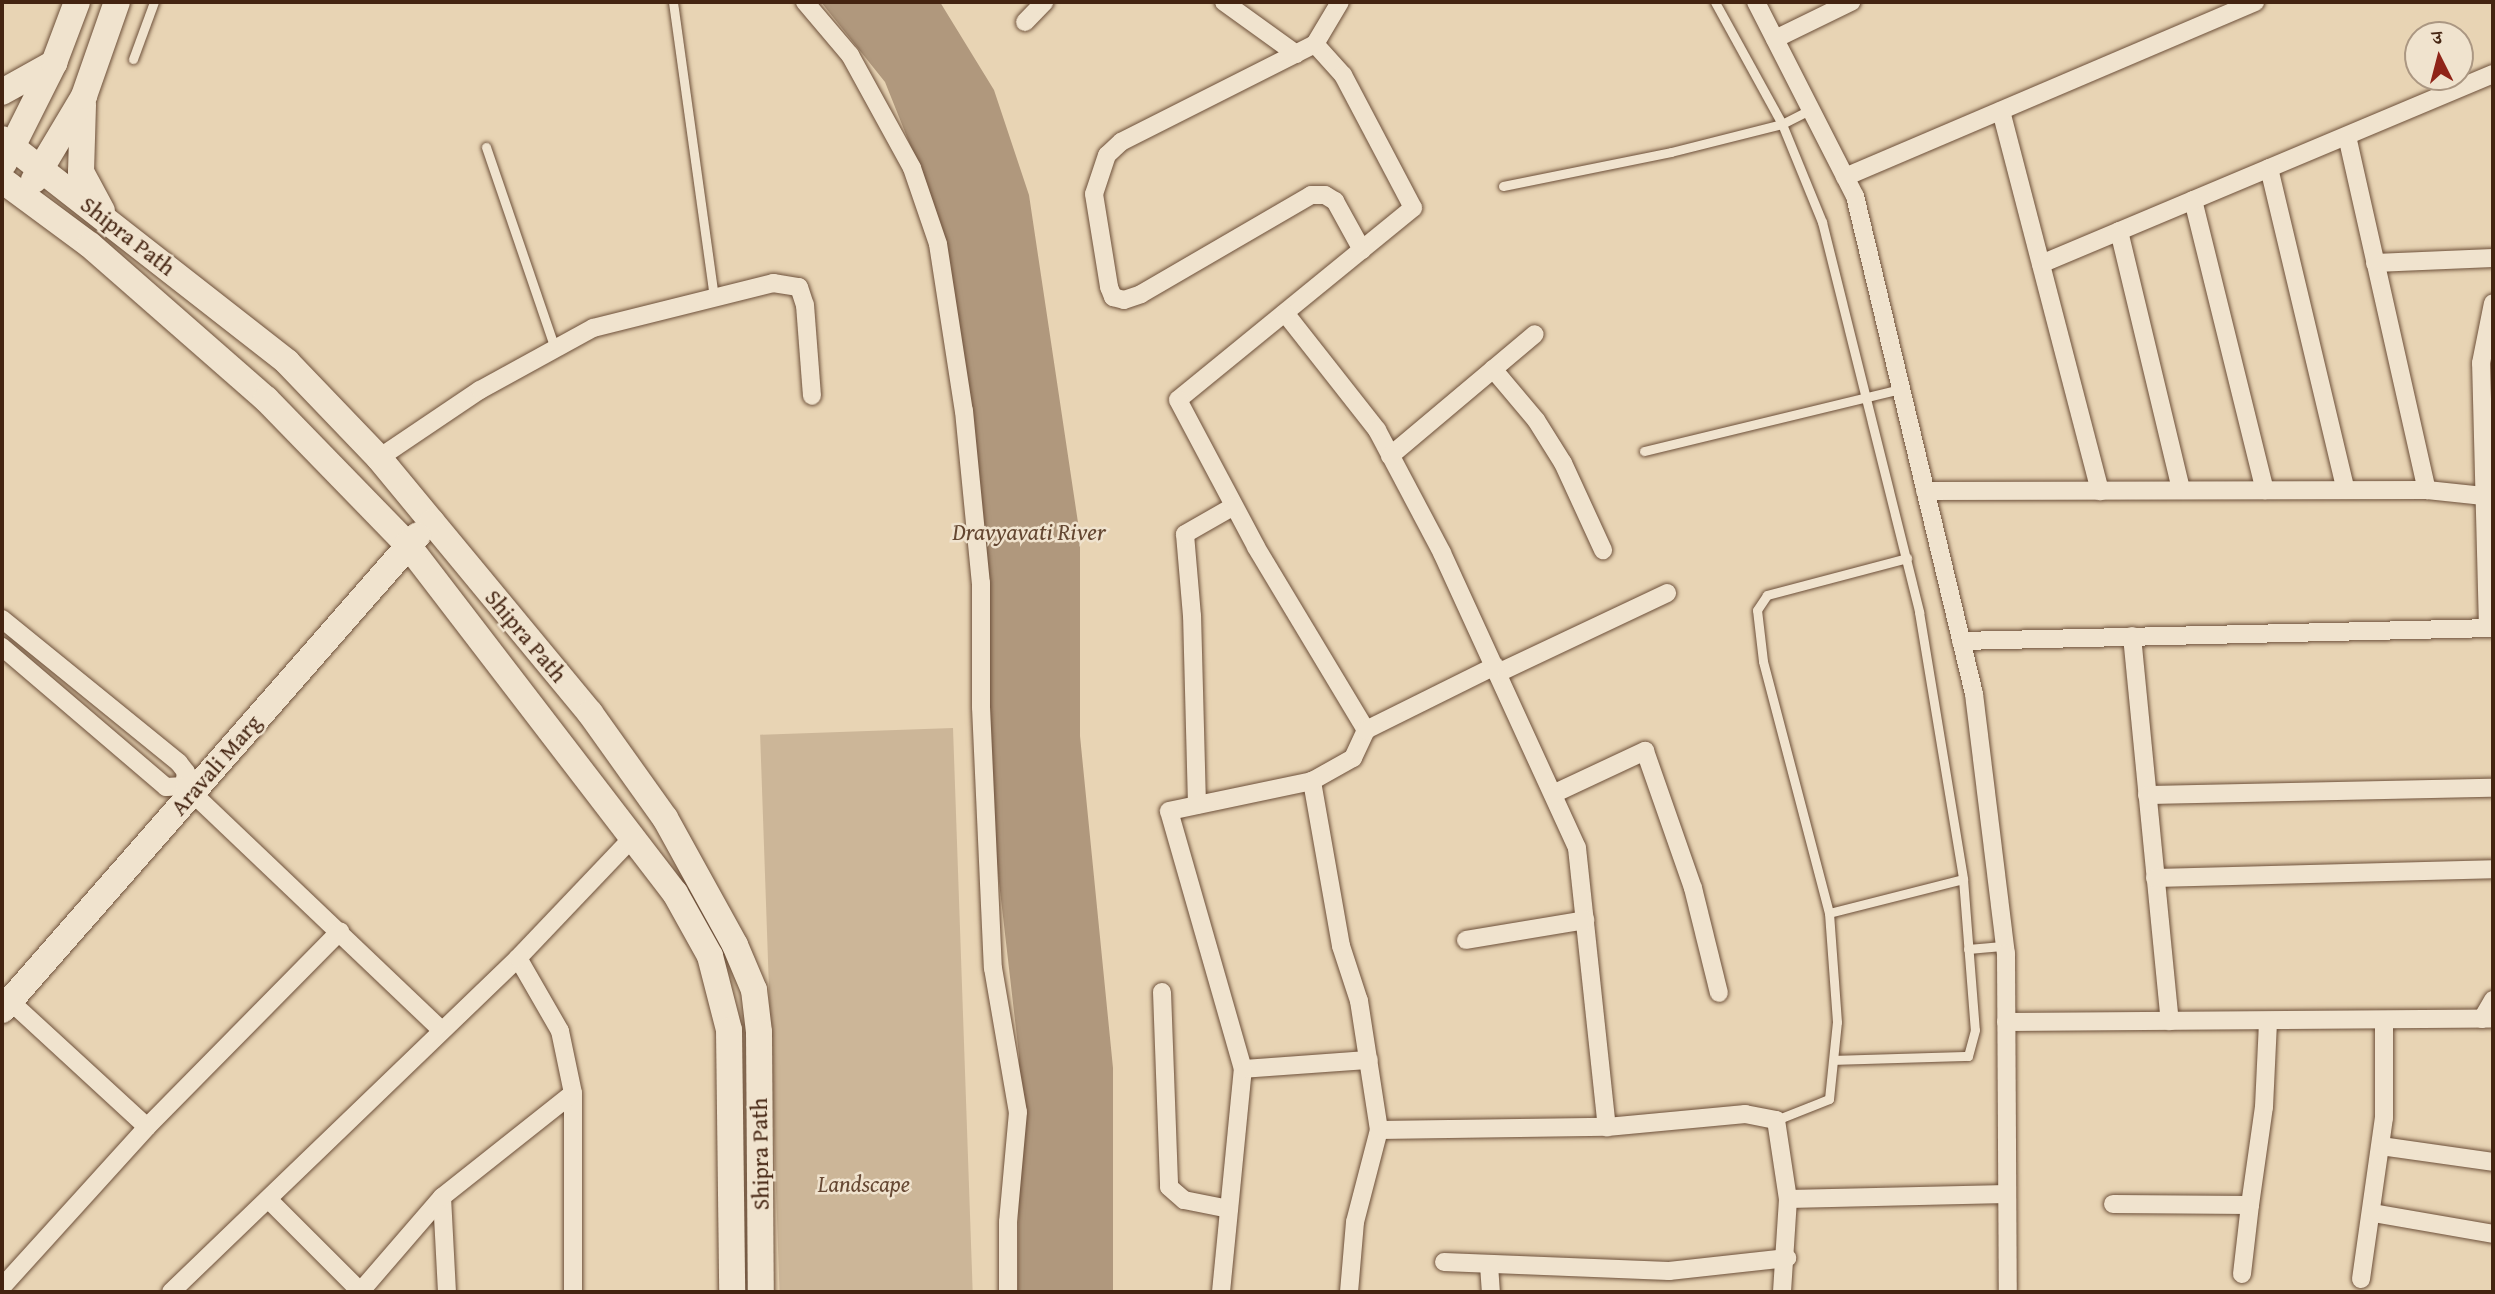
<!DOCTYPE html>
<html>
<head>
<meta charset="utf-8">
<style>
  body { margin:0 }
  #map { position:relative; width:2495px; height:1294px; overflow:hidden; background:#e8d4b4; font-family:"Gentium Book Plus","Noto Serif Devanagari",serif }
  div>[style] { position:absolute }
  .green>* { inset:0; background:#ccb698; transform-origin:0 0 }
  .water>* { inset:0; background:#b0987d }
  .roads { filter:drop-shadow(0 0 2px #6d503a) drop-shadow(0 0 2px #6d503a) }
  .lane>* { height:9px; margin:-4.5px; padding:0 4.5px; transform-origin:4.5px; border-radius:4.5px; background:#f0e3ce }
  .street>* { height:18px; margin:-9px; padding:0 9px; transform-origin:9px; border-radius:9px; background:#f0e3ce }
  .secondary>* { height:26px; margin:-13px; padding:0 13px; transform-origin:13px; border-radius:13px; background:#f0e3ce }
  span { translate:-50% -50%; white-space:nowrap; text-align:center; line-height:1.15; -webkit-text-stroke:5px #f0e3ce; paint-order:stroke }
  .street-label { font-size:23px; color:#442411 }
  .park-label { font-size:23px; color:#664833; font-style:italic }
  .water-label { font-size:24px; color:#644731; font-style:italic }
  .frame { position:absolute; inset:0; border:4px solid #442411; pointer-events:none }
  .north { position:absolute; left:2404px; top:21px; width:70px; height:70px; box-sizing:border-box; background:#f0e3ce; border:2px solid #ab9782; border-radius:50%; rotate:354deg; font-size:19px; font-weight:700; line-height:28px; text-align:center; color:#442411 }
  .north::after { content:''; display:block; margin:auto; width:24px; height:32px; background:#8f2418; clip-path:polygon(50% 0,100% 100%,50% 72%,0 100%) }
</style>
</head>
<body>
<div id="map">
  <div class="green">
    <div style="left:953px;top:728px;width:564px;height:193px;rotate:88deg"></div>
  </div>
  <div class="water">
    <div style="clip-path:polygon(821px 2px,940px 2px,994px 90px,1029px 195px,1080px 536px,1080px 736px,1113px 1068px,1113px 1292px,1018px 1292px,1019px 1055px,989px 795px,979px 534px,933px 202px,885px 82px)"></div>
  </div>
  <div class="roads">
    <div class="lane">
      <div style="left:673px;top:2px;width:297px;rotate:82.1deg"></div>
      <div style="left:1715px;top:2px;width:139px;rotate:61.2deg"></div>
      <div style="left:1782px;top:124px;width:106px;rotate:67.8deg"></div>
      <div style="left:1822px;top:222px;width:402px;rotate:76deg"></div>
      <div style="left:1919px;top:612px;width:271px;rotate:80.6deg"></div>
      <div style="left:1963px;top:879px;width:151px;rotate:85.5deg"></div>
      <div style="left:1975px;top:1030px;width:27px;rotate:105deg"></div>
      <div style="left:1968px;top:1056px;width:133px;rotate:178.3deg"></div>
      <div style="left:133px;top:59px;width:61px;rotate:-69.8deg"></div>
      <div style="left:486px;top:147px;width:210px;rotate:71.1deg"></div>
      <div style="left:1503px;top:186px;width:171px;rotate:-11.4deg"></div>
      <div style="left:1671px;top:152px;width:114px;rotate:-14.2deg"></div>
      <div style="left:1782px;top:124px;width:33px;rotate:-27deg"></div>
      <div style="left:1644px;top:451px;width:264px;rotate:-13.6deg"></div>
      <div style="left:1829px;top:913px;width:138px;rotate:-14.2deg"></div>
      <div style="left:1968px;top:949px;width:37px;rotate:-5deg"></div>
      <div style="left:1776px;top:1120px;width:57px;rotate:-21.6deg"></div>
      <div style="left:1829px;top:1099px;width:77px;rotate:-84.1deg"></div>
      <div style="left:1837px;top:1022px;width:109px;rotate:-94.2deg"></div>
      <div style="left:1829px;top:913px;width:260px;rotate:-104.7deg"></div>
      <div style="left:1763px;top:661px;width:51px;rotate:-96.7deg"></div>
      <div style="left:1757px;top:610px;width:18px;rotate:-56deg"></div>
      <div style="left:1767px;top:595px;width:145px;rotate:-14.8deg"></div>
    </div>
    <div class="street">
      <div style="left:805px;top:2px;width:70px;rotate:49.7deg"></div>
      <div style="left:850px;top:55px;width:129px;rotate:61.2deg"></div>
      <div style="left:912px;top:168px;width:80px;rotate:71.1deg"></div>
      <div style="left:938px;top:244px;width:169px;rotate:81.2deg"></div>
      <div style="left:964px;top:411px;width:173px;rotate:84.4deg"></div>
      <div style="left:981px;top:583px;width:124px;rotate:90deg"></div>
      <div style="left:981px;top:707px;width:261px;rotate:87.4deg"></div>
      <div style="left:993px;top:968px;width:146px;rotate:80.2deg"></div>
      <div style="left:1018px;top:1112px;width:110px;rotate:95.2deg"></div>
      <div style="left:1008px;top:1222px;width:70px;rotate:90deg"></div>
      <div style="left:1224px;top:2px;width:89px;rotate:35.8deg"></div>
      <div style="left:1340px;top:2px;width:49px;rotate:120.8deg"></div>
      <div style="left:1315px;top:44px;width:42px;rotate:47.9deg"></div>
      <div style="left:1343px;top:75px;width:150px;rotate:62.2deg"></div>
      <div style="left:1413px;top:208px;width:303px;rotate:140.8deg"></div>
      <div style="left:1178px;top:400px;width:166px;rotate:62deg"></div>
      <div style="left:1256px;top:547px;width:214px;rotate:59deg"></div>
      <div style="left:1756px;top:2px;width:218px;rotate:63deg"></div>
      <div style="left:1855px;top:196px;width:512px;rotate:76.56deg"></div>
      <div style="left:1974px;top:694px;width:261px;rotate:83deg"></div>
      <div style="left:2006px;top:953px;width:337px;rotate:89.7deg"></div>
      <div style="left:1025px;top:22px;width:28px;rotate:-46deg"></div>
      <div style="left:1775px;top:39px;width:85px;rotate:-26deg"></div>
      <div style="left:1315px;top:44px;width:217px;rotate:153.2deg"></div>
      <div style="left:1121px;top:142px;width:19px;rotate:137deg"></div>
      <div style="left:1107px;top:155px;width:41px;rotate:108.4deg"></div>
      <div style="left:1094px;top:194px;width:94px;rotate:80.8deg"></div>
      <div style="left:1109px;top:287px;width:11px;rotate:68deg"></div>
      <div style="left:1113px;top:297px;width:11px;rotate:15deg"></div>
      <div style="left:1124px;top:300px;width:18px;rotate:-19deg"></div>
      <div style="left:1141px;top:294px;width:197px;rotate:-30.2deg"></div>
      <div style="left:1311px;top:195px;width:14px"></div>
      <div style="left:1325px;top:195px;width:12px;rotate:31deg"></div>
      <div style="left:1335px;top:201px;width:56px;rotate:61.1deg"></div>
      <div style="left:2001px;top:111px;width:393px;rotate:75.4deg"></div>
      <div style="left:2347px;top:136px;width:363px;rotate:77.3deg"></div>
      <div style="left:2269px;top:168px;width:331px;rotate:76.6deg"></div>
      <div style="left:1845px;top:177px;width:446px;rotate:-23.1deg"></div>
      <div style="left:2193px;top:200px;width:299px;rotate:76.1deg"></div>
      <div style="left:2119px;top:231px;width:266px;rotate:76.5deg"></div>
      <div style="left:2375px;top:263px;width:118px;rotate:-2.4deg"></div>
      <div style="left:2041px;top:264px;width:490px;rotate:-22.8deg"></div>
      <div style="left:1285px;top:313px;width:149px;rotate:51.8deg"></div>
      <div style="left:1377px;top:430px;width:139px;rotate:62.1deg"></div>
      <div style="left:1442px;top:553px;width:324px;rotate:65.4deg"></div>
      <div style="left:1577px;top:848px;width:281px;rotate:83.9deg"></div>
      <div style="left:1493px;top:369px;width:67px;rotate:49.9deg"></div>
      <div style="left:1536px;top:420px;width:51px;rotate:57.9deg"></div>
      <div style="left:1563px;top:463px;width:96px;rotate:65.3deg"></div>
      <div style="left:1390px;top:456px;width:189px;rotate:-40.1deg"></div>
      <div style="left:379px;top:458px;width:122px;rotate:-34deg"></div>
      <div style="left:480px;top:390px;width:129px;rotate:-28.8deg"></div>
      <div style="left:593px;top:328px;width:186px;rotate:-14deg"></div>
      <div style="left:773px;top:283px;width:26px;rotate:9deg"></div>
      <div style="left:799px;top:287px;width:19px;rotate:72deg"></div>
      <div style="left:805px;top:305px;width:91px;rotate:85.6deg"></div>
      <div style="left:1925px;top:491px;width:502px;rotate:-0.11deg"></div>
      <div style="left:2427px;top:490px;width:57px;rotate:6deg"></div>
      <div style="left:2px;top:619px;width:228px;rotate:39.1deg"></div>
      <div style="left:179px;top:763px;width:11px;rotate:52deg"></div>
      <div style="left:186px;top:772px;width:14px;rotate:98deg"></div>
      <div style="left:184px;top:786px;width:18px;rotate:177deg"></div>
      <div style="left:166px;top:787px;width:216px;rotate:-139.5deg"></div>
      <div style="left:2488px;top:628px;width:265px;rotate:-91.5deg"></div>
      <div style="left:2481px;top:363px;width:61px;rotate:-78.7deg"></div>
      <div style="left:2132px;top:636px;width:387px;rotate:84.4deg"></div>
      <div style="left:1961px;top:641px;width:532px;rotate:-1.4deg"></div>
      <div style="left:1498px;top:673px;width:187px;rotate:-25.3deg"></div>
      <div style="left:185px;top:786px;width:354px;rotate:43.6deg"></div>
      <div style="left:1553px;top:794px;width:102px;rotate:-25.1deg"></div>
      <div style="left:1645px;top:751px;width:145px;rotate:70.7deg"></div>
      <div style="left:1693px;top:888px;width:108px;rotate:76.1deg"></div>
      <div style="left:2147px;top:795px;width:346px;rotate:-1.2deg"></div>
      <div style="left:1197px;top:805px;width:189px;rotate:-91.5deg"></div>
      <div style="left:1192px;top:616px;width:82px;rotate:-94.9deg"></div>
      <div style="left:1185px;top:534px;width:56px;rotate:-29.7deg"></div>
      <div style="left:2155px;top:878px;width:338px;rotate:-1.5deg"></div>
      <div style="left:1466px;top:940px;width:121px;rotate:-9.5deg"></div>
      <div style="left:518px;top:958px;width:84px;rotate:60.1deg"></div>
      <div style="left:560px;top:1031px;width:63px;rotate:78.2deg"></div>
      <div style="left:573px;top:1093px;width:199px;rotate:90deg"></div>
      <div style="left:1162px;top:992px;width:195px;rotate:87.9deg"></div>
      <div style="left:1169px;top:1187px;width:20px;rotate:41deg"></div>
      <div style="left:1184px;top:1200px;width:46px;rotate:11.3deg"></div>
      <div style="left:10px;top:1001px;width:186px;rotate:42.6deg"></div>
      <div style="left:2482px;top:1019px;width:22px;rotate:-60deg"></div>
      <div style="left:2006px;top:1022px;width:487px;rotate:-0.4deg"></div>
      <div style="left:1243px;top:1069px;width:126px;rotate:-4.1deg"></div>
      <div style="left:1379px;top:1130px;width:228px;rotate:-0.8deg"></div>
      <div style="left:1607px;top:1127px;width:139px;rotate:-5.4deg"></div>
      <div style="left:1745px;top:1114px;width:32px;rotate:11deg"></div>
      <div style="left:1776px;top:1120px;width:80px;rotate:81.4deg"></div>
      <div style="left:1788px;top:1199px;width:93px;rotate:93.7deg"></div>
      <div style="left:2381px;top:1146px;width:113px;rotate:8.1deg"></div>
      <div style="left:442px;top:1197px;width:95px;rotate:87deg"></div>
      <div style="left:1788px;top:1199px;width:219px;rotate:-1.3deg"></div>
      <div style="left:269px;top:1200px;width:130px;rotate:45deg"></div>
      <div style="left:2113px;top:1204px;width:137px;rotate:0.4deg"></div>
      <div style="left:2250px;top:1205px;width:99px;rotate:-81.9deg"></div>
      <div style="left:2264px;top:1107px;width:86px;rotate:-87.3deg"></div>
      <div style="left:2373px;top:1213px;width:122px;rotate:9.9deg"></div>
      <div style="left:1444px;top:1262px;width:225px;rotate:2.3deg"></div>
      <div style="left:1669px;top:1271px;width:119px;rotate:-6.3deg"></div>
      <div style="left:1489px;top:1265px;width:27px;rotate:86deg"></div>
      <div style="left:2242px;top:1274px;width:69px;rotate:-83.4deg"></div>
      <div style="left:2361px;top:1279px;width:163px;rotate:-81.9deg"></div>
      <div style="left:2384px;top:1118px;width:98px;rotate:-90deg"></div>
      <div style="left:2px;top:1287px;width:216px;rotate:-47.8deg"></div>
      <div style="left:147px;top:1127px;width:275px;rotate:-45.4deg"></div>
      <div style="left:171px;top:1292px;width:482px;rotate:-43.9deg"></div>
      <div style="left:518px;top:958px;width:168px;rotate:-46.4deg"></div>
      <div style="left:360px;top:1292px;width:125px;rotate:-49.2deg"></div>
      <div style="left:442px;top:1197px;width:167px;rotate:-38.4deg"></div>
      <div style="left:1221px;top:1292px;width:224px;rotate:-84.4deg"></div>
      <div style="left:1243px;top:1069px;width:268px;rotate:-106deg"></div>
      <div style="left:1169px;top:811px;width:146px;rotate:-11.8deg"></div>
      <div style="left:1349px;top:1292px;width:70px;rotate:-85.1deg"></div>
      <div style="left:1355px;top:1222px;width:95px;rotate:-75.4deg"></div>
      <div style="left:1379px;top:1130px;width:131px;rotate:-98.8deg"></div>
      <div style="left:1359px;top:1001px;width:58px;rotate:-108.1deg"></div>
      <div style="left:1341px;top:946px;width:168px;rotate:-100deg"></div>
      <div style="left:1312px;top:781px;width:47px;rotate:-29.3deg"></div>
      <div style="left:1353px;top:758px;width:31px;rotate:-65deg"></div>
      <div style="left:1366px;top:730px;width:144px;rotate:-26.4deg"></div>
    </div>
    <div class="secondary">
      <div style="left:2px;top:92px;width:60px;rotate:-29.1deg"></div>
      <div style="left:83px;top:105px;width:67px;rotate:91.7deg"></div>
      <div style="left:81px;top:172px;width:44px;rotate:61.7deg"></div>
      <div style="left:2px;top:139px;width:362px;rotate:38deg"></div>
      <div style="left:287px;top:362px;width:133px;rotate:46.2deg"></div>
      <div style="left:379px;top:458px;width:83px;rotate:50.4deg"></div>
      <div style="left:432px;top:522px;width:248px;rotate:50.4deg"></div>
      <div style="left:590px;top:713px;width:129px;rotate:54.5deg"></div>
      <div style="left:665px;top:818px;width:145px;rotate:61.1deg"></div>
      <div style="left:735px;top:945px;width:49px;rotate:67.1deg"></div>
      <div style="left:754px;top:990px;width:42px;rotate:83.2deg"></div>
      <div style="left:759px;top:1032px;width:260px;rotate:89.6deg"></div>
      <div style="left:4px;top:163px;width:112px;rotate:-63.4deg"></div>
      <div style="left:54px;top:63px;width:65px;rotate:-69.3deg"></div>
      <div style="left:2px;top:180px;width:109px;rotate:36.5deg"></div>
      <div style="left:90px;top:245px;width:234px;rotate:41.2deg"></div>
      <div style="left:266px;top:399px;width:202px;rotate:45.8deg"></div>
      <div style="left:407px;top:544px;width:440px;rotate:52.5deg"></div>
      <div style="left:675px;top:893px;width:72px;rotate:60.9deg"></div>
      <div style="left:710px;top:956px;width:76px;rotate:75.6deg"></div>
      <div style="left:729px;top:1030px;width:262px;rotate:89.3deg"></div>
      <div style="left:34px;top:180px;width:98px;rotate:-59.2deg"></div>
      <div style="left:84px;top:96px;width:100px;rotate:-70.7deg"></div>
      <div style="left:2px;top:1010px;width:631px;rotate:-48.79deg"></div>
    </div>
  </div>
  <div class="street-label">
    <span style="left:128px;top:236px;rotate:38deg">Shipra Path</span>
    <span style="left:526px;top:636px;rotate:50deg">Shipra Path</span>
    <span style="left:216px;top:765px;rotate:-49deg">Aravali Marg</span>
    <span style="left:760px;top:1154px;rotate:-91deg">Shipra Path</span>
  </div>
  <div class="park-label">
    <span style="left:864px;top:1184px">Landscape</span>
  </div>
  <div class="water-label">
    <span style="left:1029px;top:532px">Dravyavati River</span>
  </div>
  <div class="frame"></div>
  <div class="north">उ</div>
</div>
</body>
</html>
